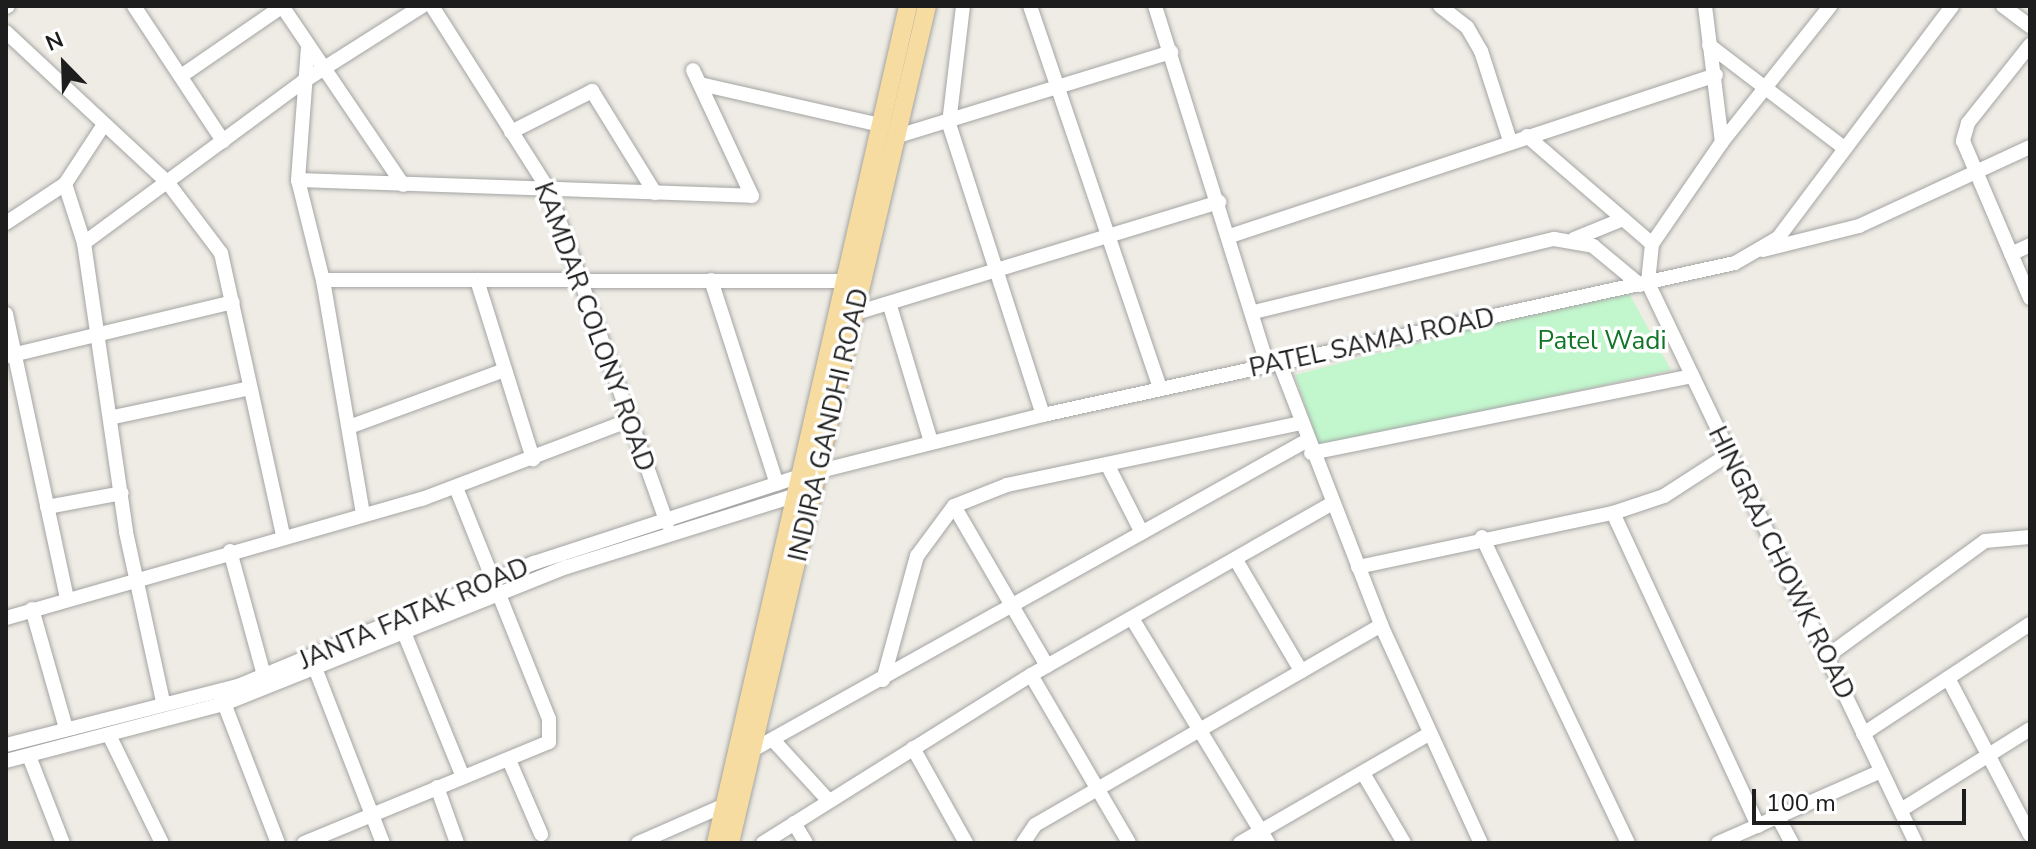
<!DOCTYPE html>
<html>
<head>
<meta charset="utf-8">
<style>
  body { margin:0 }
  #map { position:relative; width:2036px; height:849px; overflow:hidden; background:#eeece4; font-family:"Nunito Sans",sans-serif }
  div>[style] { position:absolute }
  .park>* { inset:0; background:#c2f6cd }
  .roads { filter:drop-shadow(0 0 2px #a4a4a4) drop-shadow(0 0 2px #a4a4a4) }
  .minor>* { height:14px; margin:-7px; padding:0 7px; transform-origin:7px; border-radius:7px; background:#fff }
  .major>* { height:18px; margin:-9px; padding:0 9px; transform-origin:9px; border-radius:9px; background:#f6dca0 }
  span { translate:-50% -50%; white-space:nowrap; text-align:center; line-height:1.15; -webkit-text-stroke:7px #fff; paint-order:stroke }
  .street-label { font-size:26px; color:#1d1d1d }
  .park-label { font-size:26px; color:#117526 }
  .frame { position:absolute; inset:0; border:8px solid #1d1d1d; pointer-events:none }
  .north { position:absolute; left:24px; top:24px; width:80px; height:80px; -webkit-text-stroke:6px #fff; paint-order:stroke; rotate:337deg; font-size:22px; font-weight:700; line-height:32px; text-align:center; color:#1d1d1d }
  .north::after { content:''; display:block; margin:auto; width:28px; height:36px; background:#1d1d1d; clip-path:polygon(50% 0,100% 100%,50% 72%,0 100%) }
  .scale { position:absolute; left:1752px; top:789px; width:214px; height:36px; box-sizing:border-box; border:4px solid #1d1d1d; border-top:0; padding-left:10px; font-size:24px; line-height:28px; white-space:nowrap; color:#1d1d1d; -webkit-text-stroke:6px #fff; paint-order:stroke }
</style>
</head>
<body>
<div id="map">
  <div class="park">
    <div style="clip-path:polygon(1626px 288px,1671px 370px,1319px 449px,1295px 375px)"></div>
  </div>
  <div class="roads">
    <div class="minor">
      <div style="left:134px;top:6px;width:162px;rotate:56.6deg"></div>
      <div style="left:282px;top:6px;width:216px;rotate:55.9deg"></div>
      <div style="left:432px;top:6px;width:217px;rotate:57.6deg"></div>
      <div style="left:548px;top:189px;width:355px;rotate:70.4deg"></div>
      <div style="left:963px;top:6px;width:119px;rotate:96.8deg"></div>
      <div style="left:949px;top:124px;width:306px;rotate:72.1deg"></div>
      <div style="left:1030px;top:6px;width:404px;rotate:71.2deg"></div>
      <div style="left:1155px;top:6px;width:377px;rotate:72.6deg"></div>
      <div style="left:1440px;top:6px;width:34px;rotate:38deg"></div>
      <div style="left:1467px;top:27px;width:28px;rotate:60deg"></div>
      <div style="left:1481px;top:51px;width:95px;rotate:72.1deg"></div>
      <div style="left:1705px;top:6px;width:137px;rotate:82.9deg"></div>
      <div style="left:1722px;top:142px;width:124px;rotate:124.5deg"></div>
      <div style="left:1652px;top:244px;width:39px;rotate:96deg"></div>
      <div style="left:1648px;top:283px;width:621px;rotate:64.43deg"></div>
      <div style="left:2003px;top:6px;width:34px;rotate:37deg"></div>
      <div style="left:6px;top:7px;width:2px;rotate:-27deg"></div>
      <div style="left:6px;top:32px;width:221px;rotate:43deg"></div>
      <div style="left:168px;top:183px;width:88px;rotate:52.9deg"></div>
      <div style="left:221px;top:253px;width:289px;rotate:77.6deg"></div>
      <div style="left:1709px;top:45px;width:170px;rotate:37.3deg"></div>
      <div style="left:2030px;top:45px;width:100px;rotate:128.5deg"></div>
      <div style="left:1968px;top:123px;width:19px;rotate:106deg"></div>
      <div style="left:1963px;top:141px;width:171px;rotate:66.9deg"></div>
      <div style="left:308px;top:47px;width:133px;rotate:94.3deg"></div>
      <div style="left:298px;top:180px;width:103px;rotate:76deg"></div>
      <div style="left:323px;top:280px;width:237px;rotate:80.3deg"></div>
      <div style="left:181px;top:76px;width:124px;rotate:-34.5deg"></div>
      <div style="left:700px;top:84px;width:186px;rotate:12.8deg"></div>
      <div style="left:511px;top:132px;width:91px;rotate:-26.8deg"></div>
      <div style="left:592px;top:91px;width:120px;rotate:58.3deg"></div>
      <div style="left:898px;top:136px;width:286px;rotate:-17.1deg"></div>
      <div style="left:1527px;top:136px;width:165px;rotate:40.8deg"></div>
      <div style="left:1722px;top:142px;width:174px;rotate:-51.5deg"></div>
      <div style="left:298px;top:180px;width:454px;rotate:2deg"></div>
      <div style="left:752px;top:196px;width:139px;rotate:-115.1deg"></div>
      <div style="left:65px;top:184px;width:62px;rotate:72.1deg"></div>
      <div style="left:84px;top:243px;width:292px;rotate:81.7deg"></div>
      <div style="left:126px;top:532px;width:174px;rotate:77.7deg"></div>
      <div style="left:6px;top:223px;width:71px;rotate:-33.5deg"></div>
      <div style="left:65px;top:184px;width:69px;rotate:-56.8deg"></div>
      <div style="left:1230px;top:236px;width:512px;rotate:-18.33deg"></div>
      <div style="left:1574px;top:239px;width:53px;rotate:-22.2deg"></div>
      <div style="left:84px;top:243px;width:273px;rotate:-36.4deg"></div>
      <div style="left:304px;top:81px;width:140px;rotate:-32.4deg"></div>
      <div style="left:1763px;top:250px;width:99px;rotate:-14deg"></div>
      <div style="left:1859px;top:226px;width:188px;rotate:-24.8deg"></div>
      <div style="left:2011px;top:254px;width:21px;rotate:-25deg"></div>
      <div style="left:323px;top:280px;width:522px;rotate:0.11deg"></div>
      <div style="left:477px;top:280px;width:188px;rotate:72.6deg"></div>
      <div style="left:711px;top:280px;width:214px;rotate:72.1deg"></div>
      <div style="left:890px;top:306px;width:142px;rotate:73.2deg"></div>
      <div style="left:1254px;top:312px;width:309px;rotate:-13.7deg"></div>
      <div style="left:1554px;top:239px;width:40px;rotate:10deg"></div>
      <div style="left:1593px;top:246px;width:61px;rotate:39.7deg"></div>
      <div style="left:856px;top:313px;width:380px;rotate:-17deg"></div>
      <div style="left:6px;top:314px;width:291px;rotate:77.9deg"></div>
      <div style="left:8px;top:356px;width:231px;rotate:-13.5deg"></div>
      <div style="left:1280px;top:364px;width:280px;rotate:68.8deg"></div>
      <div style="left:1381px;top:625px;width:240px;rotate:65.4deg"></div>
      <div style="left:114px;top:417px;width:139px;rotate:-12deg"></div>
      <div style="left:349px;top:427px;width:166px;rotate:-20.1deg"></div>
      <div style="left:1311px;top:453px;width:389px;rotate:-11.4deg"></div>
      <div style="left:1107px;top:464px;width:77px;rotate:63.1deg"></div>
      <div style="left:954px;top:506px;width:185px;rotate:59.8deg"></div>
      <div style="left:47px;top:507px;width:76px;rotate:-10.6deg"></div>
      <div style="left:1613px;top:513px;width:345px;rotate:65.1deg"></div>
      <div style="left:1482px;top:537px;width:339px;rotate:64.5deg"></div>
      <div style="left:230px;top:551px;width:140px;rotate:74.7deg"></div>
      <div style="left:1236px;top:560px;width:129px;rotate:59.6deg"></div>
      <div style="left:1358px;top:567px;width:261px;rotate:-12deg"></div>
      <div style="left:1613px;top:513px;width:54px;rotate:-18.4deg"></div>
      <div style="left:1664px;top:496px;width:77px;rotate:-32.9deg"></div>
      <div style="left:32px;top:609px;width:124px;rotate:74.1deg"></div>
      <div style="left:6px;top:618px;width:433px;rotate:-16deg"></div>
      <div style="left:422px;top:499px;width:222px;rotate:-20.8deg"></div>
      <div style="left:1133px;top:620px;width:261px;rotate:58.8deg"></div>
      <div style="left:405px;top:635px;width:153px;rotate:67.8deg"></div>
      <div style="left:1826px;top:657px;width:197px;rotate:-36.1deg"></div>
      <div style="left:1985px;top:541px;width:45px;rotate:-5.1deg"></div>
      <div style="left:317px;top:673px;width:182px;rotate:68.8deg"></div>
      <div style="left:1031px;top:675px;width:194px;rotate:59.7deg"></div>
      <div style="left:1948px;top:678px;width:177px;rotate:62.4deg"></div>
      <div style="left:883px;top:680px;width:129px;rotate:-74.7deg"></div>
      <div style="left:917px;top:556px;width:62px;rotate:-53.5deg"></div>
      <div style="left:954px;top:506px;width:57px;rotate:-21.6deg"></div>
      <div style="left:1007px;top:485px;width:299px;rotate:-11.9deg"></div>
      <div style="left:222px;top:698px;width:155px;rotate:68.9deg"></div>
      <div style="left:1863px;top:734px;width:200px;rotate:-33.4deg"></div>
      <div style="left:109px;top:735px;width:120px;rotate:63.9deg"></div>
      <div style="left:774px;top:741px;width:81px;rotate:47.5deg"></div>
      <div style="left:6px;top:745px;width:239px;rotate:-14.3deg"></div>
      <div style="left:238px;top:686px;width:321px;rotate:-22.6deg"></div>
      <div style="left:534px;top:563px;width:280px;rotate:-18.1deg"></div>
      <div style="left:800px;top:476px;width:251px;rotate:-14.1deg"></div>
      <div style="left:1043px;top:415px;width:708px;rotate:-12.39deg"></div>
      <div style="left:1735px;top:263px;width:50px;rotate:-30.2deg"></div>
      <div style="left:1778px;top:238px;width:290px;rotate:-53.1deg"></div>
      <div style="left:913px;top:748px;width:109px;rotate:60.8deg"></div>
      <div style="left:751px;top:751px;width:636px;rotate:-29.19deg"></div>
      <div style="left:29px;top:756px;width:93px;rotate:68.7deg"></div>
      <div style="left:509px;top:760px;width:81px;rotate:66.6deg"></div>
      <div style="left:6px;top:761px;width:225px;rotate:-14.7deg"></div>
      <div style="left:224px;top:704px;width:369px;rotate:-21.8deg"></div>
      <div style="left:567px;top:567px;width:247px;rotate:-17.4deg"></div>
      <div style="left:1363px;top:773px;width:81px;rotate:59.6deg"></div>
      <div style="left:437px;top:787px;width:59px;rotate:70.3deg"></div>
      <div style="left:1901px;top:810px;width:152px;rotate:-32.1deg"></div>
      <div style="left:1778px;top:817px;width:30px;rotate:62deg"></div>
      <div style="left:794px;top:823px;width:23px;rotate:59deg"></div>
      <div style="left:304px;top:843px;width:265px;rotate:-22.4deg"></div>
      <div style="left:549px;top:742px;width:23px;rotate:-90deg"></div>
      <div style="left:549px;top:719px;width:249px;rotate:-111.9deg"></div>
      <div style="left:638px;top:843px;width:95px;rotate:-23.6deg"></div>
      <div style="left:763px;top:843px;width:316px;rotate:-32.1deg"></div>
      <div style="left:1031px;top:675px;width:345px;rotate:-29.7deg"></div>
      <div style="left:1023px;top:843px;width:22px;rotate:-56deg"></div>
      <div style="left:1035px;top:825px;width:400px;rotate:-30deg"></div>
      <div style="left:1240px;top:843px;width:218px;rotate:-30deg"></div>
      <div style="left:1718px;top:843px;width:178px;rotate:-23.8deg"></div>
    </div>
    <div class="major">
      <div style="left:716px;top:843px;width:859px;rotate:-77.08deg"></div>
      <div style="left:730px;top:843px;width:860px;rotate:-76.76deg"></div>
    </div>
  </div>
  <div class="street-label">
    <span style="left:594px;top:327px;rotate:70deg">KAMDAR COLONY ROAD</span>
    <span style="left:1372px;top:343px;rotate:-12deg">PATEL SAMAJ ROAD</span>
    <span style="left:829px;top:425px;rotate:-77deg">INDIRA GANDHI ROAD</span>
    <span style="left:1781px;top:563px;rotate:64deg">HINGRAJ CHOWK ROAD</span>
    <span style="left:414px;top:614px;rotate:-23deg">JANTA FATAK ROAD</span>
  </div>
  <div class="park-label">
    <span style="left:1602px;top:341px">Patel Wadi</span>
  </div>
  <div class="frame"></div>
  <div class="north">N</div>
  <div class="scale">100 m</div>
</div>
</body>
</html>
